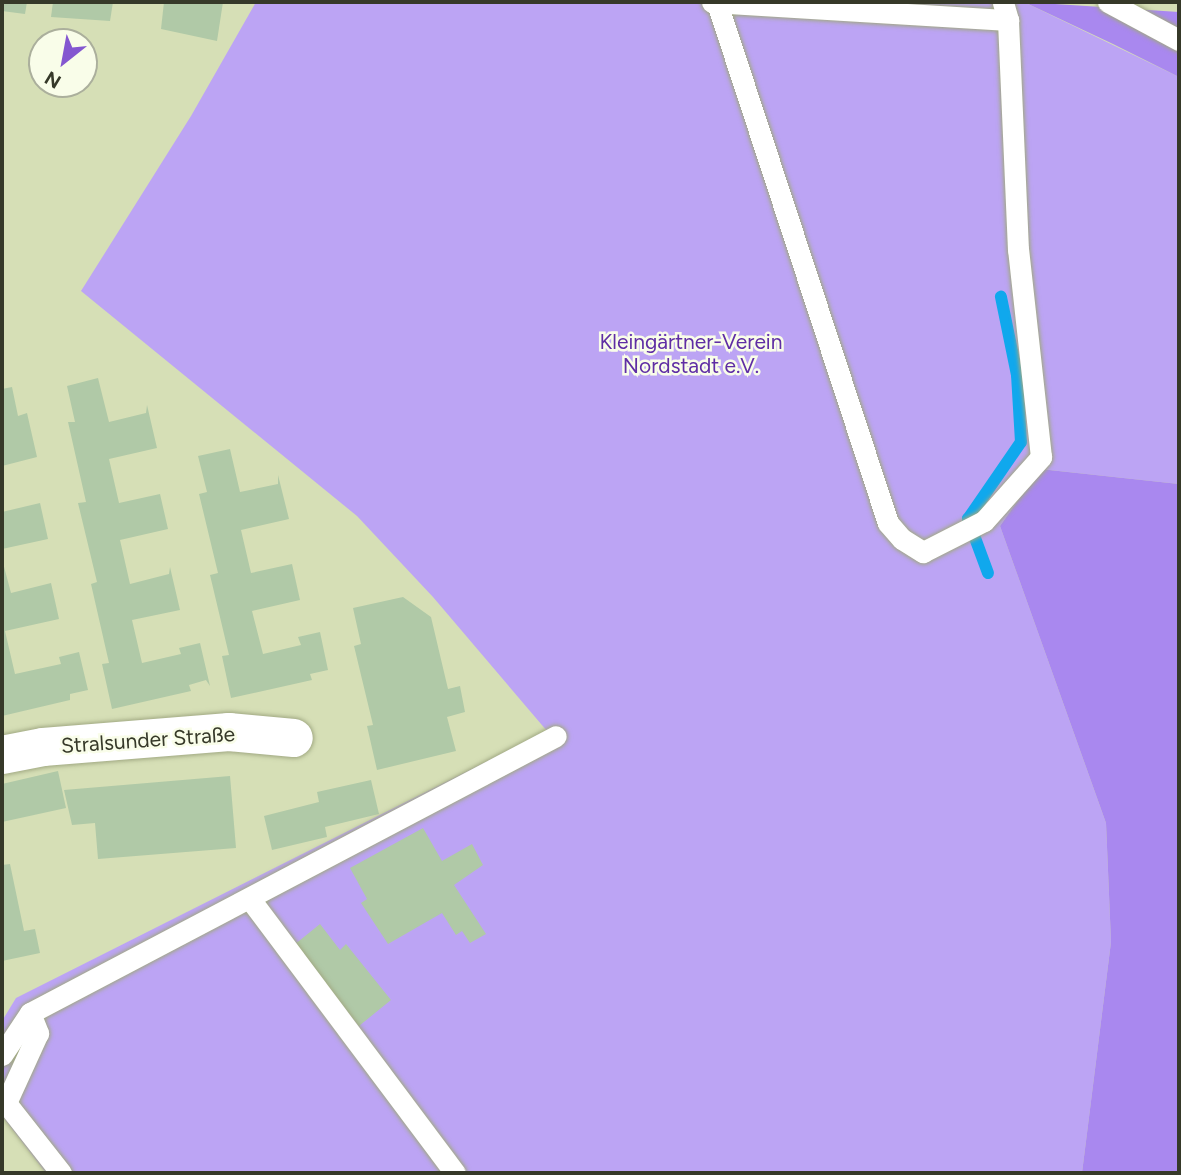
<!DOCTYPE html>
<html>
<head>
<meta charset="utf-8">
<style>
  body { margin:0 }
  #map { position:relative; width:1181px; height:1175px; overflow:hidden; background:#d6dfb6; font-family:Figtree,sans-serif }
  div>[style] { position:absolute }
  .green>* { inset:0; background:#bca4f4 }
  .forest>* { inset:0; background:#a988ef }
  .stream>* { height:12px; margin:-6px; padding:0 6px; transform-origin:6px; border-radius:6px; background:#10a8ed }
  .building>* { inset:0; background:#b0c9a7 }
  .roads { filter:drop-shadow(0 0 2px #a1a983) drop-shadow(0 0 2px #a1a983) }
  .lane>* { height:21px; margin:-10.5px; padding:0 10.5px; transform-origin:10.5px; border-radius:10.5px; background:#fff }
  .street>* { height:38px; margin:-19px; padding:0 19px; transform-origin:19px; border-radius:19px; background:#fff }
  span { translate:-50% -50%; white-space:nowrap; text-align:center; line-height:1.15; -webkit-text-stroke:5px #f9fde9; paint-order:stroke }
  .park-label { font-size:21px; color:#5f2da4 }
  .street-label { font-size:21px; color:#363929 }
  .frame { position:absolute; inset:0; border:4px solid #363929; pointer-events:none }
  .north { position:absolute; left:28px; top:28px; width:70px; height:70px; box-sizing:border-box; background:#f9fde9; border:2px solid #abaf9c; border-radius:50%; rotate:211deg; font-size:19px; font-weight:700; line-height:28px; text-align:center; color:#363929 }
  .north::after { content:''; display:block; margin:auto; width:24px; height:32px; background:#8457d0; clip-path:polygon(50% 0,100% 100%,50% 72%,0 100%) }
</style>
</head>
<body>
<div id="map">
  <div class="green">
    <div style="clip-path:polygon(256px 2px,1024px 2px,1179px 77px,1179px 484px,1040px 469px,1000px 526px,1106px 823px,1111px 942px,1082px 1173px,46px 1173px,2px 1116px,2px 1021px,16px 998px,547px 731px,433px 597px,357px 516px,81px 291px,191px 116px)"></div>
  </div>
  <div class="forest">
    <div style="clip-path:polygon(1024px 2px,1179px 12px,1179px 77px,1113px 44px)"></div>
    <div style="clip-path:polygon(1040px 469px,1179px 484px,1179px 1173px,1082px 1173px,1111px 942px,1106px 823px,1000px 526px)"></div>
  </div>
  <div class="stream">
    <div style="left:988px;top:573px;width:58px;rotate:-110.3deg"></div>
    <div style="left:968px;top:519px;width:93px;rotate:-55.5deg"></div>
    <div style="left:1021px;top:442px;width:67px;rotate:-93.4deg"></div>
    <div style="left:1017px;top:375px;width:80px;rotate:-101.6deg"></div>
  </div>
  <div class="building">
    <div style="clip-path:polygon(2px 2px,27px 2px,25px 14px,2px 11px)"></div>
    <div style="clip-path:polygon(53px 2px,113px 2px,110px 21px,51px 17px)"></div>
    <div style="clip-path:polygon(164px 2px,223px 2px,217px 41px,161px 29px)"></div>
    <div style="clip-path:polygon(98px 378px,109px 422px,146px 413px,147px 405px,157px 448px,109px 459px,119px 503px,160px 494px,168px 529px,120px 540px,130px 584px,169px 574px,170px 567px,180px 610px,132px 620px,142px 663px,181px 654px,179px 648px,200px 643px,210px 686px,206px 680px,189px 685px,191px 691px,112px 709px,102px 664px,109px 663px,91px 584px,97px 582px,78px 503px,86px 502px,68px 422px,75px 422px,67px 386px)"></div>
    <div style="clip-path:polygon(12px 387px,18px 416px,27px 413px,37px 457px,2px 466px,2px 389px)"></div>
    <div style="clip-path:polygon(230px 449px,240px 492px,278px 484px,278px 475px,289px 519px,241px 530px,251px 573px,292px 564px,300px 600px,252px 611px,263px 654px,301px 645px,298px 637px,320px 632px,328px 670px,310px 674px,312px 680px,231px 698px,222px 656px,229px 655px,210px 575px,218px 573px,199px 494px,207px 492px,198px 456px)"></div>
    <div style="clip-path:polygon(40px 503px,48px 539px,2px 549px,2px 512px)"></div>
    <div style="clip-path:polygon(2px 559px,11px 593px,51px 583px,59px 619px,5px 631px,15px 674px,61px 664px,59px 657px,79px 652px,88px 690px,70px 694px,70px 700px,2px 716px)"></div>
    <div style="clip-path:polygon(403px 597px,431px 617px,448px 689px,460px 686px,465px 712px,447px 717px,456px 751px,377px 770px,367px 726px,373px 725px,354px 646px,361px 644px,353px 608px)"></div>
    <div style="clip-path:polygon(58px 771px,66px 808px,2px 822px,2px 784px)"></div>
    <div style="clip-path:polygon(230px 776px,236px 848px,98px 859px,95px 823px,72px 825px,64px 790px)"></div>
    <div style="clip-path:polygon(371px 780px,379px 814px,325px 827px,327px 837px,272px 850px,264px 816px,319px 802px,317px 792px)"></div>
    <div style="clip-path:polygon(423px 828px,442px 861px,472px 844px,483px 865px,454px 885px,486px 934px,470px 943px,462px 931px,456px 935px,442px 913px,388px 944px,361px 903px,367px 899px,350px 868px)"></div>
    <div style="clip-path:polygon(10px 864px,24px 931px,35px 929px,40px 953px,2px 961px,2px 865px)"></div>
    <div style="clip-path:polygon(320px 924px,340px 950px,346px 944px,391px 1000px,359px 1026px,294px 945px)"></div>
  </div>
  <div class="roads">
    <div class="lane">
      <div style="left:712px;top:2px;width:297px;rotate:3.5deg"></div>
      <div style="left:1008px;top:20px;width:19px;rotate:-106deg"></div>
      <div style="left:1108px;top:2px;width:81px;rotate:28.2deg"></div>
      <div style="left:717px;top:3px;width:547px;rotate:71.8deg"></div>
      <div style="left:888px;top:523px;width:21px;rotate:49deg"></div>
      <div style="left:902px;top:539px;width:25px;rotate:32deg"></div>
      <div style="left:923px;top:552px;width:68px;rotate:-26.9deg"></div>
      <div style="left:984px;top:521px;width:86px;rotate:-48.3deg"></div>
      <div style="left:1041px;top:457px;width:208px;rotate:-96.3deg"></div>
      <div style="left:1018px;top:250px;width:230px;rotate:-92.5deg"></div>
      <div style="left:250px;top:899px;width:342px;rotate:53.2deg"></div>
      <div style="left:30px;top:1013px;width:22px;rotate:68deg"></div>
      <div style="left:38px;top:1033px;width:77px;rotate:114.6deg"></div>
      <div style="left:6px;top:1103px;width:89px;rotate:51.8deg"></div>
      <div style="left:2px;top:1055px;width:50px;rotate:-56.3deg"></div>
      <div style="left:30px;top:1013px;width:594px;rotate:-27.77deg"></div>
    </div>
    <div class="street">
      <div style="left:2px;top:755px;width:42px;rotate:-11deg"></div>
      <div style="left:43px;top:747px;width:187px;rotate:-4.6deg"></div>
      <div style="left:229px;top:732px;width:65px;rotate:5.3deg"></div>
    </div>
  </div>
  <div class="park-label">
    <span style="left:691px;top:354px">Kleingärtner-Verein<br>Nordstadt e.V.</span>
  </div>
  <div class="street-label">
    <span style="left:148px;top:740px;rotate:-4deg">Stralsunder Straße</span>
  </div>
  <div class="frame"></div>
  <div class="north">N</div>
</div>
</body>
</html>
